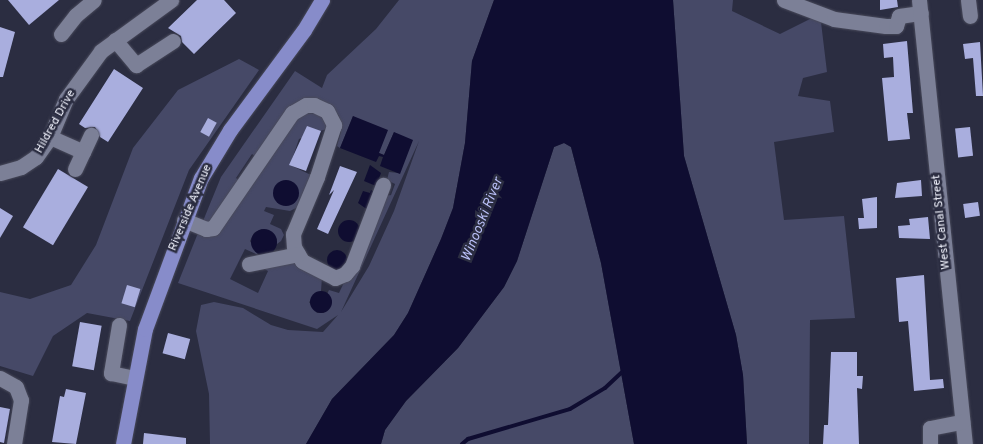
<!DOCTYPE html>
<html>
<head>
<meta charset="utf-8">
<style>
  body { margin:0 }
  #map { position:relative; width:983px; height:444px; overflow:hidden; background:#2b2d41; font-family:Overpass,sans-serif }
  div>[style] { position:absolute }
  .green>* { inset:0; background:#464967 }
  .water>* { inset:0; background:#0f0d31 }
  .round { border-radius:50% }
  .stream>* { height:4px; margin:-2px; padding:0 2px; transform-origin:2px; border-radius:2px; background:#0f0d31 }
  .building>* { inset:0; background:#a9aede; transform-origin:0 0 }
  .roads { filter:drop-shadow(0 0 1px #494a5b) drop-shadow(0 0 1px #494a5b) }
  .minor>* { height:15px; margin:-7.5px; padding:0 7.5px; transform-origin:7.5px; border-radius:7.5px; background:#7c8097 }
  .major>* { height:15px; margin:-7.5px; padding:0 7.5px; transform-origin:7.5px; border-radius:7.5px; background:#878cca }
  span { translate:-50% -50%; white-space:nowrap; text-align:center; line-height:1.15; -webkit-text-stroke:5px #2b2d41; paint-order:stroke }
  .street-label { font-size:12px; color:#f1f3fd }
  .water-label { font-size:14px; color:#b8bef5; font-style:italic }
</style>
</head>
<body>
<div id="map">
  <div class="green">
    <div style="clip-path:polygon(evenodd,399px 0,494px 0,472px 61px,465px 143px,453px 208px,441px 239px,408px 313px,394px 335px,332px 399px,306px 444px,210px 444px,209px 394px,196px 331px,201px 305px,214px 302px,243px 308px,271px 325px,288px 330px,323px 332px,338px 315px,317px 329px,178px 283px,198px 233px,219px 232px,297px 118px,305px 113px,319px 114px,327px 121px,326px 129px,299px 139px,290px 165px,311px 175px,300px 206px,290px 211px,266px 207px,264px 211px,274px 215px,270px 224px,281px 229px,284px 235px,281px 241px,277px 244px,277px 239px,262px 229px,254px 233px,250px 241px,258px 255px,245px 249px,230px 279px,258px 293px,268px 271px,261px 267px,294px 261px,322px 277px,321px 291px,309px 302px,317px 313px,324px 313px,330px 297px,327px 294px,329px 290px,339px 293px,385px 196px,391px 195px,395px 184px,387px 180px,389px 172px,399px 173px,394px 132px,384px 155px,379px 153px,353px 116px,340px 148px,337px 146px,341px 132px,339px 116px,334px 109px,315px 101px,256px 157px,252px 154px,236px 178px,240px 181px,212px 222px,203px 221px,221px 177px,295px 71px,322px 88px,327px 75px,376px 29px,399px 0,419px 141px,394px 211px,369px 266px,341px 312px,419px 141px)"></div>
    <div style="clip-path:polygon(673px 0,733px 0,732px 11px,780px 34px,820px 14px,827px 72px,803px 78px,798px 96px,830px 101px,834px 132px,774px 142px,784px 220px,844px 216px,855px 318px,810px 320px,809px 444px,747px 444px,743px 375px,736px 335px,684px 156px)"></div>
    <div style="clip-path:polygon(239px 59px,259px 70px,189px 170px,130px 321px,87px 313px,53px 336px,33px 376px,0 366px,0 292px,30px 299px,71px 285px,96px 245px,133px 148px,178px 90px)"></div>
    <div style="clip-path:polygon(564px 143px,571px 147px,601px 263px,634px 444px,381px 444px,385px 430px,406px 401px,458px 348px,504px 287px,517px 261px,554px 147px)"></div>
  </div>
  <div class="water">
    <div style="clip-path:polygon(494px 0,673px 0,684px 156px,736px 335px,743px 375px,747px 444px,634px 444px,601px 263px,571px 147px,564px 143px,554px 147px,517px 261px,504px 287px,458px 348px,406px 401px,385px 430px,381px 444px,306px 444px,332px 399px,394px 335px,408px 313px,441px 239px,453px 208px,465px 143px,472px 61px)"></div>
    <div style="clip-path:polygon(353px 116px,388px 130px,379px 153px,384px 155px,394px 132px,413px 140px,400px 174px,380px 166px,383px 157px,379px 156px,376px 162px,340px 148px)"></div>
    <div style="clip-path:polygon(370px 165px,381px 173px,376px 186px,364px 181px)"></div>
    <div class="round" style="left:273px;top:180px;width:26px;height:26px"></div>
    <div style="clip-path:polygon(371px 190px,375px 192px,368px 210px,358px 203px,363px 191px,370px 193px)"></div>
    <div class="round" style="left:338px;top:220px;width:22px;height:22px"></div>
    <div class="round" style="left:251px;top:229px;width:26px;height:26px"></div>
    <div class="round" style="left:327px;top:250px;width:20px;height:20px"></div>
    <div class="round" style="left:310px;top:291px;width:22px;height:22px"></div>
  </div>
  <div class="stream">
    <div style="left:462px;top:444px;width:8px;rotate:-40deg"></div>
    <div style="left:468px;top:439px;width:106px;rotate:-16.4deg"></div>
    <div style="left:570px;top:409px;width:41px;rotate:-31deg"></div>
    <div style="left:605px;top:388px;width:23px;rotate:-43deg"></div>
  </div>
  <div class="building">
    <div style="clip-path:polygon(8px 0,59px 0,29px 25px)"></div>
    <div style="clip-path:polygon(197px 0,224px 0,236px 13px,194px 54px,182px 42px,181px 36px,168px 28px)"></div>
    <div style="clip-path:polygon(880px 0,897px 0,898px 7px,880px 10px)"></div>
    <div style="clip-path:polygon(0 27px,15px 32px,3px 77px,0 77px)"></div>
    <div style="clip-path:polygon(907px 41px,913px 113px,907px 113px,910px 139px,888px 141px,882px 78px,894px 77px,893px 57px,884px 58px,883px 44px)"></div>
    <div style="clip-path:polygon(980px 42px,983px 96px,976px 96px,973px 58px,965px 59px,963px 44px)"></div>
    <div style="clip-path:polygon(114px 69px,143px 88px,108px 142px,100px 137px,95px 127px,85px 128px,79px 124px)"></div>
    <div style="left:208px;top:118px;width:10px;height:16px;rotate:29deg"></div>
    <div style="clip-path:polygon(307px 126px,321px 131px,306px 171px,289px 165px)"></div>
    <div style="left:970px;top:127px;width:29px;height:15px;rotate:84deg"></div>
    <div style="clip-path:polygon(340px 166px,357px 172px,328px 234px,317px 229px,334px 190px,329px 195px)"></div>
    <div style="left:58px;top:169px;width:35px;height:68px;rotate:31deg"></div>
    <div style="clip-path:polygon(921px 180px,922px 196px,895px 198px,897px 183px)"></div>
    <div style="clip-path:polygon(877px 197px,877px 228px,859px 229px,858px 218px,864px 218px,862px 199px)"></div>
    <div style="left:978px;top:202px;width:14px;height:15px;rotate:82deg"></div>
    <div style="clip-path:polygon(0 208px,13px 216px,0 238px)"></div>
    <div style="clip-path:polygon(928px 217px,930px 239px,899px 238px,898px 226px,910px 225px,909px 219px)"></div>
    <div style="clip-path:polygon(924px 275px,930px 380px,943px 379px,944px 388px,914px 391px,908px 321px,899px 322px,896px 278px)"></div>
    <div style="left:127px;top:285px;width:14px;height:19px;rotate:17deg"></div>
    <div style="left:80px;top:322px;width:22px;height:45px;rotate:10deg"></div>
    <div style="left:168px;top:333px;width:23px;height:21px;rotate:15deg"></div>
    <div style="clip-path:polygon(831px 352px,857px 352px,857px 376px,863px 376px,862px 389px,857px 388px,859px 444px,823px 444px,824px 425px,828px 425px)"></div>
    <div style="clip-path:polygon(66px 389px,86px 393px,76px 444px,52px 442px,60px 396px,64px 397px)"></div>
    <div style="clip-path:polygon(0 407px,10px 409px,4px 443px,0 442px)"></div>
    <div style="clip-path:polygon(144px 433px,186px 438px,186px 444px,143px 444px)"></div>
  </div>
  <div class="roads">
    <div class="minor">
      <div style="left:784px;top:0;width:53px;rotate:20.8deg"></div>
      <div style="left:834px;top:19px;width:52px;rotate:7.7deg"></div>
      <div style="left:886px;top:26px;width:10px"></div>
      <div style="left:896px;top:26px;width:10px;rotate:-73deg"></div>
      <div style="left:899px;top:16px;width:22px;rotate:-8deg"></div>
      <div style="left:919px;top:0;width:446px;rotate:84.1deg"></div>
      <div style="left:968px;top:0;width:16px;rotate:83deg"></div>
      <div style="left:61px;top:34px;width:24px;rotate:-52deg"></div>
      <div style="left:76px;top:15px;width:23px;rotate:-40deg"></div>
      <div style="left:115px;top:40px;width:33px;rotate:50deg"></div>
      <div style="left:136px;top:65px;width:44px;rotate:-33deg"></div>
      <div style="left:50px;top:137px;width:36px;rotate:24deg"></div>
      <div style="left:83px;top:152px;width:19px;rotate:-65deg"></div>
      <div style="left:75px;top:169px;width:19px;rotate:-65deg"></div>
      <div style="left:0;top:173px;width:22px;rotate:-16deg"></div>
      <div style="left:21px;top:167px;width:18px;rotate:-34deg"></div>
      <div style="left:36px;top:157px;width:24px;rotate:-55deg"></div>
      <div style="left:50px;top:137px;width:41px;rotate:-67.2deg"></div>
      <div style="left:66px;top:99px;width:59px;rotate:-53.9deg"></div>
      <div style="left:101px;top:51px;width:87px;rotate:-36.1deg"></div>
      <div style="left:184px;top:220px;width:24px;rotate:22deg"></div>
      <div style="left:206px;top:229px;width:7px;rotate:-8deg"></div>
      <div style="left:213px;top:228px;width:140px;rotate:-55.5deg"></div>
      <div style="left:292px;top:113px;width:16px;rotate:-30deg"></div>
      <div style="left:306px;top:105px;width:8px"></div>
      <div style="left:314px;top:105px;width:14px;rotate:25deg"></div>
      <div style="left:327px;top:111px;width:16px;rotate:63deg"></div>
      <div style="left:334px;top:125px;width:55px;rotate:108.1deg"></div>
      <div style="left:317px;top:177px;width:62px;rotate:112.8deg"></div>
      <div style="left:293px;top:234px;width:13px;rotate:86deg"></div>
      <div style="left:294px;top:247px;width:16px;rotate:60deg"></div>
      <div style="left:302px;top:261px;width:37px;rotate:27deg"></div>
      <div style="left:335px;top:278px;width:11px;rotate:-22deg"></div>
      <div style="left:345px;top:274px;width:11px;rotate:-49deg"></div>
      <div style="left:352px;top:266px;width:87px;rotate:-69.1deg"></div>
      <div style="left:249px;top:264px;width:50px;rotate:-11.5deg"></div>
      <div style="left:119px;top:325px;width:49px;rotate:99.5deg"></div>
      <div style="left:111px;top:373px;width:24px;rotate:12deg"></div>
      <div style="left:0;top:378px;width:18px;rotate:29deg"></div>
      <div style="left:16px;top:387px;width:14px;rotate:69deg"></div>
      <div style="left:21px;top:400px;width:45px;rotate:99deg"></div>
      <div style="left:930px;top:444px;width:16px;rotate:-90deg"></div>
      <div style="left:930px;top:428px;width:33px;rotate:-11deg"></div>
    </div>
    <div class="major">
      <div style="left:123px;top:444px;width:117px;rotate:-79.2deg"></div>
      <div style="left:145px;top:329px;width:161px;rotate:-69.7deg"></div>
      <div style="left:201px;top:178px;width:56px;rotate:-58.9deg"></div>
      <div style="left:230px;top:130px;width:124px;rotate:-53.5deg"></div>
      <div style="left:304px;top:30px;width:35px;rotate:-59deg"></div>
    </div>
  </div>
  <div class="street-label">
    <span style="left:56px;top:122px;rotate:-61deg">Hildred Drive</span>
    <span style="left:191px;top:208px;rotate:-67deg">Riverside Avenue</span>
    <span style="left:942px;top:222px;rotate:-96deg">West Canal Street</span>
  </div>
  <div class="water-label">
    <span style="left:483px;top:220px;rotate:-68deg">Winooski River</span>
  </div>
</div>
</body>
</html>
